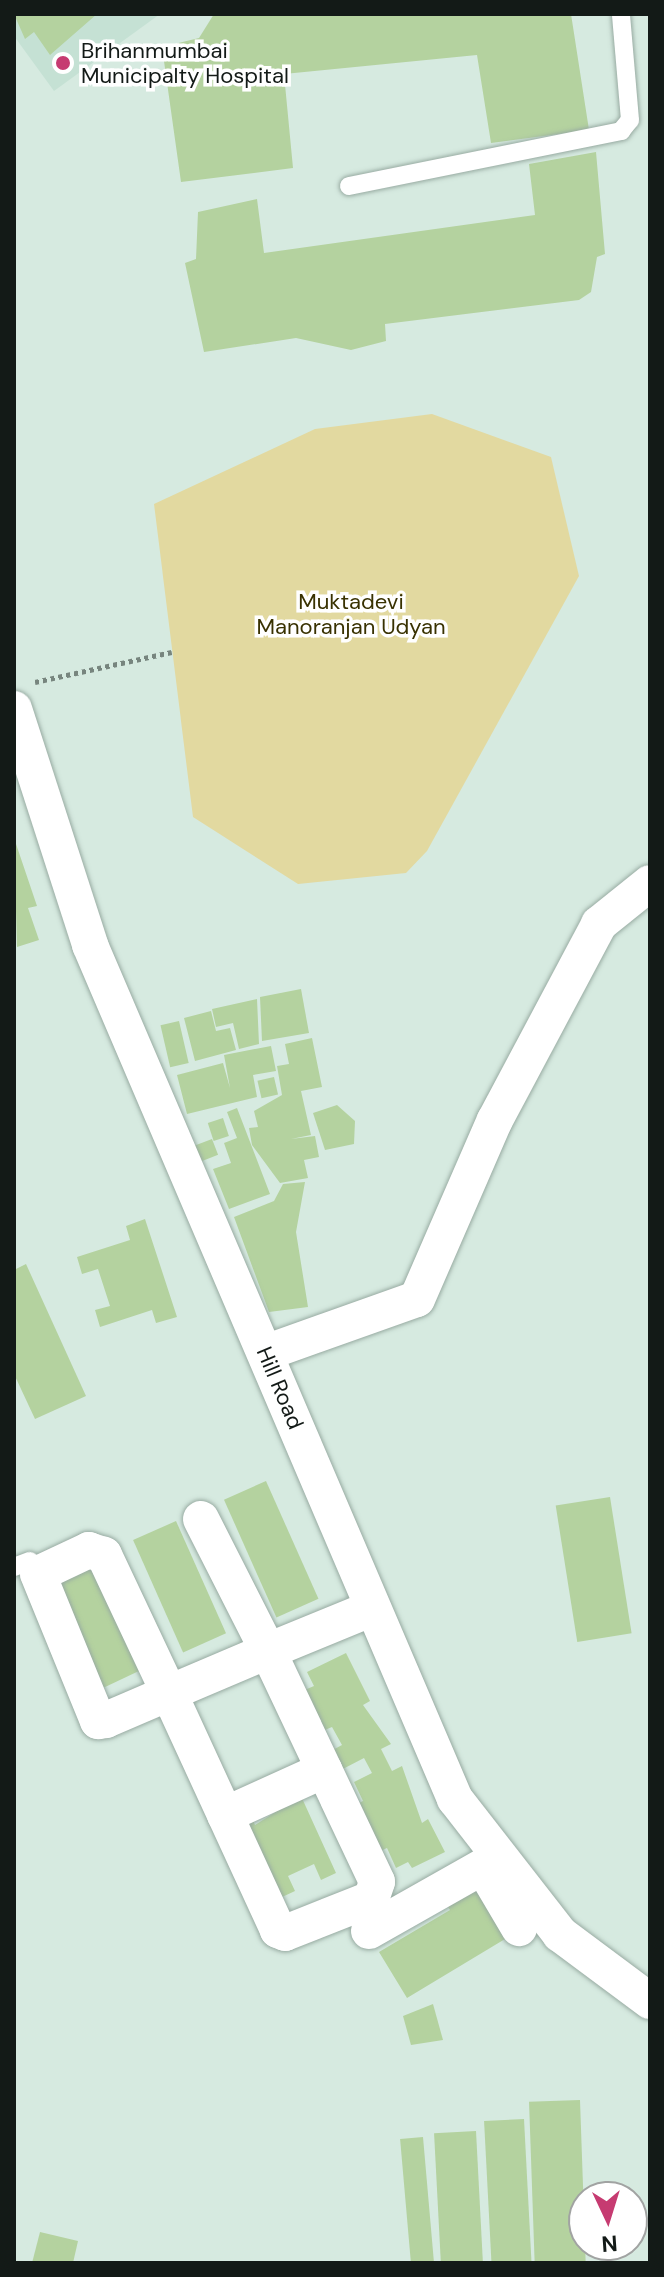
<!DOCTYPE html>
<html>
<head>
<meta charset="utf-8">
<style>
  body { margin:0 }
  #map { position:relative; width:664px; height:2277px; overflow:hidden; background:#d6eae0; font-family:"DM Sans",sans-serif }
  div>[style] { position:absolute }
  .built>* { inset:0; background:#c5e1d4 }
  .green>* { inset:0; background:#e2d9a0 }
  .building>* { inset:0; background:#b4d29f; transform-origin:0 0 }
  .path>* { height:5px; margin-top:-2.5px; transform-origin:0; background:repeating-linear-gradient(90deg,#77857e 0 4px,transparent 0 8px) }
  .roads { filter:drop-shadow(0 0 2px #98aba2) drop-shadow(0 0 2px #98aba2) }
  .lane>* { height:18px; margin:-9px; padding:0 9px; transform-origin:9px; border-radius:9px; background:#fff }
  .street>* { height:36px; margin:-18px; padding:0 18px; transform-origin:18px; border-radius:18px; background:#fff }
  .dots>* { width:22px; height:22px; translate:-50% -50%; box-sizing:border-box; border:4px solid #fff; border-radius:50% }
  span { translate:-50% -50%; white-space:nowrap; text-align:center; line-height:1.15; -webkit-text-stroke:7px #fff; paint-order:stroke }
  .poi-label { font-size:22px; color:#131a17 }
  .left { translate:0 -50%; text-align:left }
  .park-label { font-size:22px; color:#393202 }
  .street-label { font-size:22px; color:#131a17 }
  .frame { position:absolute; inset:0; border:16px solid #131a17; pointer-events:none }
  .north { position:absolute; left:568px; top:2181px; width:80px; height:80px; box-sizing:border-box; background:#fff; border:2px solid #a1a3a2; border-radius:50%; rotate:176deg; font-size:22px; font-weight:700; line-height:32px; text-align:center; color:#131a17 }
  .north::after { content:''; display:block; margin:auto; width:28px; height:36px; background:#c63b71; clip-path:polygon(50% 0,100% 100%,50% 72%,0 100%) }
</style>
</head>
<body>
<div id="map">
  <div class="built">
    <div style="clip-path:polygon(14px 14px,160px 14px,54px 91px,14px 36px)"></div>
  </div>
  <div class="green">
    <div style="clip-path:polygon(432px 414px,551px 457px,579px 576px,427px 851px,406px 873px,298px 884px,193px 817px,154px 504px,315px 429px)"></div>
  </div>
  <div class="building">
    <div style="clip-path:polygon(14px 14px,97px 14px,50px 55px,34px 32px,25px 39px)"></div>
    <div style="clip-path:polygon(214px 14px,571px 14px,589px 130px,491px 143px,477px 55px,284px 74px,293px 168px,181px 182px,162px 47px,199px 38px)"></div>
    <div style="clip-path:polygon(596px 152px,605px 254px,597px 257px,591px 292px,579px 300px,385px 324px,386px 341px,351px 350px,296px 338px,204px 352px,185px 263px,196px 259px,198px 212px,257px 199px,264px 253px,535px 215px,529px 164px)"></div>
    <div style="clip-path:polygon(14px 838px,37px 906px,28px 908px,39px 940px,17px 947px)"></div>
    <div style="clip-path:polygon(301px 989px,309px 1033px,262px 1041px,260px 997px)"></div>
    <div style="clip-path:polygon(257px 999px,259px 1044px,239px 1049px,233px 1023px,216px 1027px,212px 1009px)"></div>
    <div style="clip-path:polygon(211px 1011px,216px 1031px,230px 1028px,236px 1050px,195px 1061px,184px 1018px)"></div>
    <div style="left:179px;top:1021px;width:43px;height:19px;rotate:77deg"></div>
    <div style="clip-path:polygon(312px 1038px,322px 1087px,301px 1091px,311px 1135px,291px 1139px,315px 1136px,319px 1157px,304px 1160px,308px 1178px,280px 1183px,252px 1145px,249px 1128px,258px 1127px,254px 1111px,282px 1095px,277px 1066px,289px 1064px,285px 1044px)"></div>
    <div style="clip-path:polygon(271px 1046px,276px 1071px,253px 1075px,257px 1097px,187px 1114px,177px 1075px,223px 1063px,230px 1088px,224px 1055px)"></div>
    <div style="left:274px;top:1077px;width:18px;height:17px;rotate:77deg"></div>
    <div style="clip-path:polygon(337px 1105px,355px 1121px,354px 1144px,325px 1150px,313px 1113px)"></div>
    <div style="clip-path:polygon(237px 1108px,270px 1194px,229px 1209px,213px 1169px,231px 1163px,224px 1143px,237px 1138px,227px 1112px)"></div>
    <div style="left:223px;top:1118px;width:19px;height:16px;rotate:72deg"></div>
    <div style="left:212px;top:1139px;width:17px;height:19px;rotate:69deg"></div>
    <div style="clip-path:polygon(305px 1182px,296px 1232px,308px 1307px,269px 1312px,234px 1217px,274px 1201px,283px 1184px)"></div>
    <div style="clip-path:polygon(145px 1219px,177px 1317px,156px 1323px,152px 1310px,100px 1327px,95px 1310px,110px 1306px,98px 1269px,82px 1274px,77px 1257px,130px 1240px,126px 1226px)"></div>
    <div style="clip-path:polygon(26px 1264px,86px 1396px,35px 1419px,14px 1374px,14px 1270px)"></div>
    <div style="left:266px;top:1481px;width:129px;height:46px;rotate:66deg"></div>
    <div style="left:610px;top:1497px;width:138px;height:55px;rotate:81deg"></div>
    <div style="left:176px;top:1521px;width:123px;height:47px;rotate:66deg"></div>
    <div style="clip-path:polygon(87px 1555px,141px 1670px,103px 1688px,45px 1592px)"></div>
    <div style="clip-path:polygon(346px 1653px,370px 1701px,363px 1705px,391px 1744px,381px 1749px,392px 1771px,402px 1766px,422px 1823px,428px 1819px,445px 1852px,412px 1868px,408px 1862px,396px 1868px,387px 1848px,376px 1853px,353px 1806px,363px 1801px,354px 1782px,372px 1773px,364px 1758px,339px 1771px,329px 1752px,342px 1745px,332px 1727px,320px 1732px,300px 1692px,314px 1686px,307px 1672px)"></div>
    <div style="clip-path:polygon(301px 1796px,336px 1873px,321px 1880px,314px 1864px,288px 1876px,295px 1891px,280px 1898px,236px 1817px,249px 1811px,255px 1825px)"></div>
    <div style="clip-path:polygon(482px 1878px,515px 1933px,407px 1998px,379px 1952px,450px 1910px,444px 1901px)"></div>
    <div style="clip-path:polygon(433px 2004px,443px 2040px,411px 2045px,403px 2016px)"></div>
    <div style="left:580px;top:2100px;width:163px;height:51px;rotate:88deg"></div>
    <div style="left:524px;top:2119px;width:144px;height:40px;rotate:87deg"></div>
    <div style="left:476px;top:2131px;width:132px;height:42px;rotate:87deg"></div>
    <div style="left:423px;top:2137px;width:126px;height:23px;rotate:85deg"></div>
    <div style="clip-path:polygon(40px 2232px,78px 2241px,73px 2263px,32px 2263px)"></div>
  </div>
  <div class="path">
    <div style="left:35px;top:682px;width:140px;rotate:-12.4deg"></div>
  </div>
  <div class="roads">
    <div class="lane">
      <div style="left:349px;top:186px;width:278px;rotate:-11.4deg"></div>
      <div style="left:621px;top:131px;width:14px;rotate:-51deg"></div>
      <div style="left:630px;top:120px;width:106px;rotate:-94.9deg"></div>
      <div style="left:14px;top:1567px;width:17px;rotate:-21deg"></div>
    </div>
    <div class="street">
      <div style="left:14px;top:709px;width:248px;rotate:72.1deg"></div>
      <div style="left:90px;top:945px;width:929px;rotate:66.86deg"></div>
      <div style="left:455px;top:1799px;width:171px;rotate:52.1deg"></div>
      <div style="left:560px;top:1934px;width:112px;rotate:36.7deg"></div>
      <div style="left:265px;top:1353px;width:161px;rotate:-19.6deg"></div>
      <div style="left:417px;top:1299px;width:195px;rotate:-66.5deg"></div>
      <div style="left:495px;top:1120px;width:222px;rotate:-62deg"></div>
      <div style="left:599px;top:924px;width:65px;rotate:-38.8deg"></div>
      <div style="left:201px;top:1519px;width:148px;rotate:63.1deg"></div>
      <div style="left:268px;top:1651px;width:255px;rotate:64.7deg"></div>
      <div style="left:377px;top:1882px;width:18px;rotate:109deg"></div>
      <div style="left:371px;top:1899px;width:92px;rotate:158.4deg"></div>
      <div style="left:285px;top:1933px;width:8px;rotate:-157deg"></div>
      <div style="left:278px;top:1930px;width:261px;rotate:-114.7deg"></div>
      <div style="left:169px;top:1693px;width:153px;rotate:-115.2deg"></div>
      <div style="left:104px;top:1555px;width:16px;rotate:-162deg"></div>
      <div style="left:89px;top:1550px;width:56px;rotate:154.8deg"></div>
      <div style="left:38px;top:1574px;width:159px;rotate:67.8deg"></div>
      <div style="left:98px;top:1721px;width:8px;rotate:-7deg"></div>
      <div style="left:106px;top:1720px;width:69px;rotate:-23.2deg"></div>
      <div style="left:169px;top:1693px;width:108px;rotate:-23deg"></div>
      <div style="left:268px;top:1651px;width:113px;rotate:-22.3deg"></div>
      <div style="left:225px;top:1815px;width:109px;rotate:-24.4deg"></div>
      <div style="left:483px;top:1867px;width:71px;rotate:59.5deg"></div>
      <div style="left:369px;top:1931px;width:150px;rotate:-29.5deg"></div>
    </div>
  </div>
  <div class="dots">
    <div style="left:63px;top:63px;background:#c63b71"></div>
  </div>
  <div class="poi-label">
    <span class="left" style="left:81px;top:63px">Brihanmumbai<br>Municipalty Hospital</span>
  </div>
  <div class="park-label">
    <span style="left:351px;top:614px">Muktadevi<br>Manoranjan Udyan</span>
  </div>
  <div class="street-label">
    <span style="left:280px;top:1388px;rotate:67deg">Hill Road</span>
  </div>
  <div class="frame"></div>
  <div class="north">N</div>
</div>
</body>
</html>
